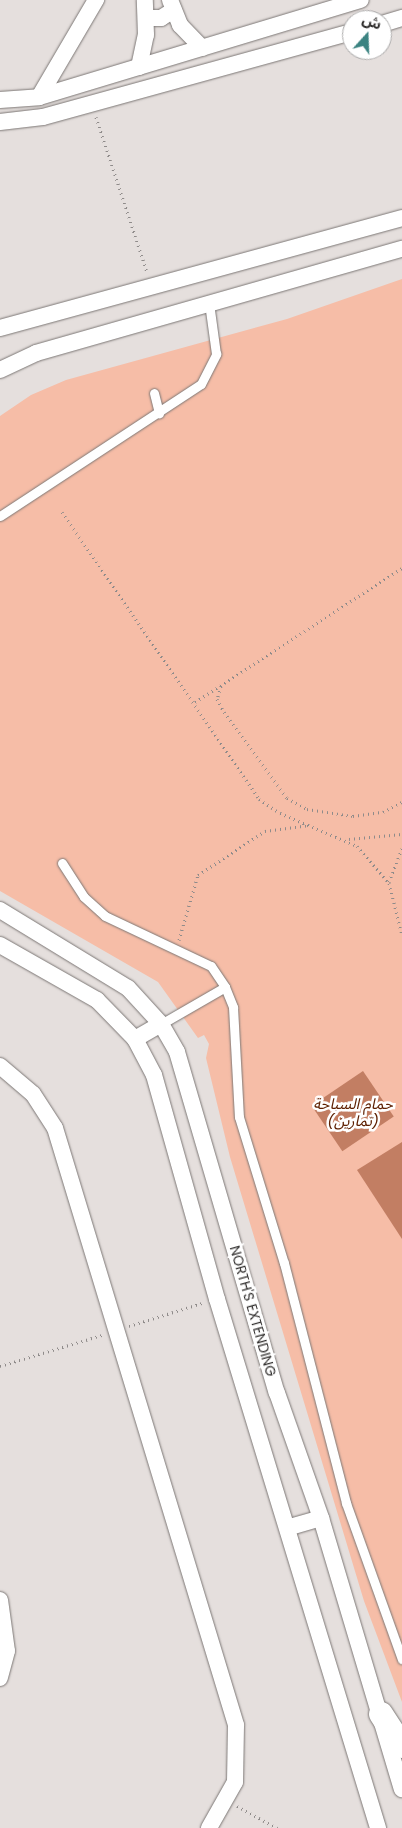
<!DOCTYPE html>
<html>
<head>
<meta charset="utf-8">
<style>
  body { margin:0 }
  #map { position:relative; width:402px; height:1828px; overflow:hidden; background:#e5dfdd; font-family:Poppins,"Noto Sans Arabic",sans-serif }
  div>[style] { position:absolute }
  .green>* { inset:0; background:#f6bda7 }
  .water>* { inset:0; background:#c27e63; transform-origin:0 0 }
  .path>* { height:3px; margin-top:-1.5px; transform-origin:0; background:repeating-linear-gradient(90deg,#8f8b8a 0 1px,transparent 0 5px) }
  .roads { filter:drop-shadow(0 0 1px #7c7775) drop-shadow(0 0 1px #7c7775) }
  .lane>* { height:9px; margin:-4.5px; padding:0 4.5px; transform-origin:4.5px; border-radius:4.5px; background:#fff }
  .street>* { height:16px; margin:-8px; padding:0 8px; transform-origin:8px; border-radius:8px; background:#fff }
  .secondary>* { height:24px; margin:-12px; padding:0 12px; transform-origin:12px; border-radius:12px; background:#fff }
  span { translate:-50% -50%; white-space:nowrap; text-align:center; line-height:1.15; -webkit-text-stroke:5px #fff; paint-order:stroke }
  .street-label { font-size:14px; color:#2f2d2c }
  .water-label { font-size:15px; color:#5e2002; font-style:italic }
  .north { position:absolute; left:342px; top:10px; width:50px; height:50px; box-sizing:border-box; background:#fff; border:1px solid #acabab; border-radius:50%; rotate:20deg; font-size:14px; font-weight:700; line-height:20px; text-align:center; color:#2f2d2c }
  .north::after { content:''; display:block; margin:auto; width:18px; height:22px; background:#3b8381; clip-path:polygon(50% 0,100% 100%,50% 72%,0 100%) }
</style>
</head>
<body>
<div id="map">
  <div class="green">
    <div style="clip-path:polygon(402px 279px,402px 1702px,364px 1601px,230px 1157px,206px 1058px,209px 1044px,204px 1035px,198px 1038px,158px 982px,0 891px,0 416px,31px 395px,66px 380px,287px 319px)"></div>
  </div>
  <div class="water">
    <div style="left:363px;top:1071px;width:55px;height:62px;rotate:56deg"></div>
    <div style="clip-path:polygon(402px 1142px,402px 1239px,357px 1170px)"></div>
  </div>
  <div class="path">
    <div style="left:96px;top:117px;width:163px;rotate:71.8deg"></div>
    <div style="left:62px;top:512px;width:348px;rotate:55.5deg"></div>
    <div style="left:259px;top:799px;width:25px;rotate:34deg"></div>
    <div style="left:280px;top:813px;width:84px;rotate:23.2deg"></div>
    <div style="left:357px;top:846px;width:49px;rotate:49.1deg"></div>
    <div style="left:389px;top:883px;width:54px;rotate:76deg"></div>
    <div style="left:221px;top:686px;width:14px;rotate:107deg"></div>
    <div style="left:217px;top:699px;width:15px;rotate:62deg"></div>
    <div style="left:224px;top:712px;width:107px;rotate:53.8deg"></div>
    <div style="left:287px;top:798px;width:23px;rotate:29deg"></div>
    <div style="left:307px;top:809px;width:47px;rotate:8.7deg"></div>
    <div style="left:353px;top:816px;width:30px;rotate:-8deg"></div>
    <div style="left:383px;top:812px;width:21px;rotate:-28deg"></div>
    <div style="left:195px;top:702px;width:247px;rotate:-32.9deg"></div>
    <div style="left:349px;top:839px;width:53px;rotate:-5.4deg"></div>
    <div style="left:389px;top:882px;width:36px;rotate:-69deg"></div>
    <div style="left:179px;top:940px;width:68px;rotate:-73.7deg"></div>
    <div style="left:198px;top:875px;width:80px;rotate:-33.3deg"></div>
    <div style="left:265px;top:831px;width:45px;rotate:-7.6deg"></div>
    <div style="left:129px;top:1326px;width:77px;rotate:-17.5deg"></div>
    <div style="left:0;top:1366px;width:107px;rotate:-16.9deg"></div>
    <div style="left:237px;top:1806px;width:46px;rotate:28.8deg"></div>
  </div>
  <div class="roads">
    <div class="lane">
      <div style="left:154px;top:393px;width:21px;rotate:76deg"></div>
      <div style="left:0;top:516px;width:240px;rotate:-33.3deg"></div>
      <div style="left:201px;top:384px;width:34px;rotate:-63deg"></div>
      <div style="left:216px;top:354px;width:51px;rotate:-97.8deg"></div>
      <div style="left:62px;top:863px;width:40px;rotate:57.1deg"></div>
      <div style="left:84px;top:897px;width:28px;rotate:42deg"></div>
      <div style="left:105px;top:916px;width:117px;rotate:25.3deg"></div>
      <div style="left:211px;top:966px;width:25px;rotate:56deg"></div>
      <div style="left:225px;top:987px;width:22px;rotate:68deg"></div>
      <div style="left:233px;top:1007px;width:110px;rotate:86.9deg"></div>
      <div style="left:239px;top:1117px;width:153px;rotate:72.9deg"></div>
      <div style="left:284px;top:1263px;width:248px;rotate:75.5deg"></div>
      <div style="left:346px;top:1503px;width:166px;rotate:70.3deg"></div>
      <div style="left:161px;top:1024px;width:74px;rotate:-30deg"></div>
    </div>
    <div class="street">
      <div style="left:170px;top:0;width:27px;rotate:68deg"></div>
      <div style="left:180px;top:25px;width:32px;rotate:46deg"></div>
      <div style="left:146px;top:18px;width:15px"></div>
      <div style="left:161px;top:18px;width:15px;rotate:-32deg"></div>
      <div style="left:382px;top:24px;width:21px;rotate:-17deg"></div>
      <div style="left:139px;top:67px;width:33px;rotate:-78deg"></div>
      <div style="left:146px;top:35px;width:35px;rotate:-92deg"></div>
      <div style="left:39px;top:97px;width:113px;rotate:-59.6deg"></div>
      <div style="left:0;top:100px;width:39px;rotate:-4deg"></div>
      <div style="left:39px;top:97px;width:336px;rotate:-16.8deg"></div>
      <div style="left:0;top:122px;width:43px;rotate:-6.6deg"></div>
      <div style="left:43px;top:117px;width:320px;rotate:-15.4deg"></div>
      <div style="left:0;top:328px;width:417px;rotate:-15.3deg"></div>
      <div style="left:0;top:370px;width:40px;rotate:-25deg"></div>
      <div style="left:36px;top:353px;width:380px;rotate:-15.9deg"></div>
      <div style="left:0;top:910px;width:150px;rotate:31.4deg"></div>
      <div style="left:128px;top:988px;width:49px;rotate:47.5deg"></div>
      <div style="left:161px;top:1024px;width:32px;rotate:60deg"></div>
      <div style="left:177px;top:1052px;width:355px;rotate:73.7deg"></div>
      <div style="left:277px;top:1393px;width:133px;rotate:70.6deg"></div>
      <div style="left:321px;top:1518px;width:283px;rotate:73.4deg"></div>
      <div style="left:0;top:945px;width:112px;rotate:29.6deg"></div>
      <div style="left:97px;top:1000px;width:54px;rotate:45.7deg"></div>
      <div style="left:135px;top:1039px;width:41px;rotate:62.2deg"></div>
      <div style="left:154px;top:1075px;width:233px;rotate:74.3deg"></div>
      <div style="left:217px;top:1299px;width:553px;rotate:73.07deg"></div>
      <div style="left:135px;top:1039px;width:30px;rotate:-30deg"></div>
      <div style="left:0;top:1066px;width:43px;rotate:40.3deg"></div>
      <div style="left:33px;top:1094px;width:40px;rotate:57.1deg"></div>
      <div style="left:55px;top:1128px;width:624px;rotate:73.13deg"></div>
      <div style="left:236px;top:1725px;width:57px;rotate:91deg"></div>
      <div style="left:235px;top:1782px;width:53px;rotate:119.5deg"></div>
      <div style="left:290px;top:1527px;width:32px;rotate:-16deg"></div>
      <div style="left:0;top:1600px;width:51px;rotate:82.2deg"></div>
      <div style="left:7px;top:1651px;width:28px;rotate:105deg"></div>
    </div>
    <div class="secondary">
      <div style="left:381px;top:1714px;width:38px;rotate:57deg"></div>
    </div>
  </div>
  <div class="street-label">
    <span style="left:253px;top:1311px;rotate:74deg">NORTH'S EXTENDING</span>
  </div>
  <div class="water-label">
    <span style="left:353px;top:1112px">حمام السباحة<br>(تمارين)</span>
  </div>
  <div class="north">ش</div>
</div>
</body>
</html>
